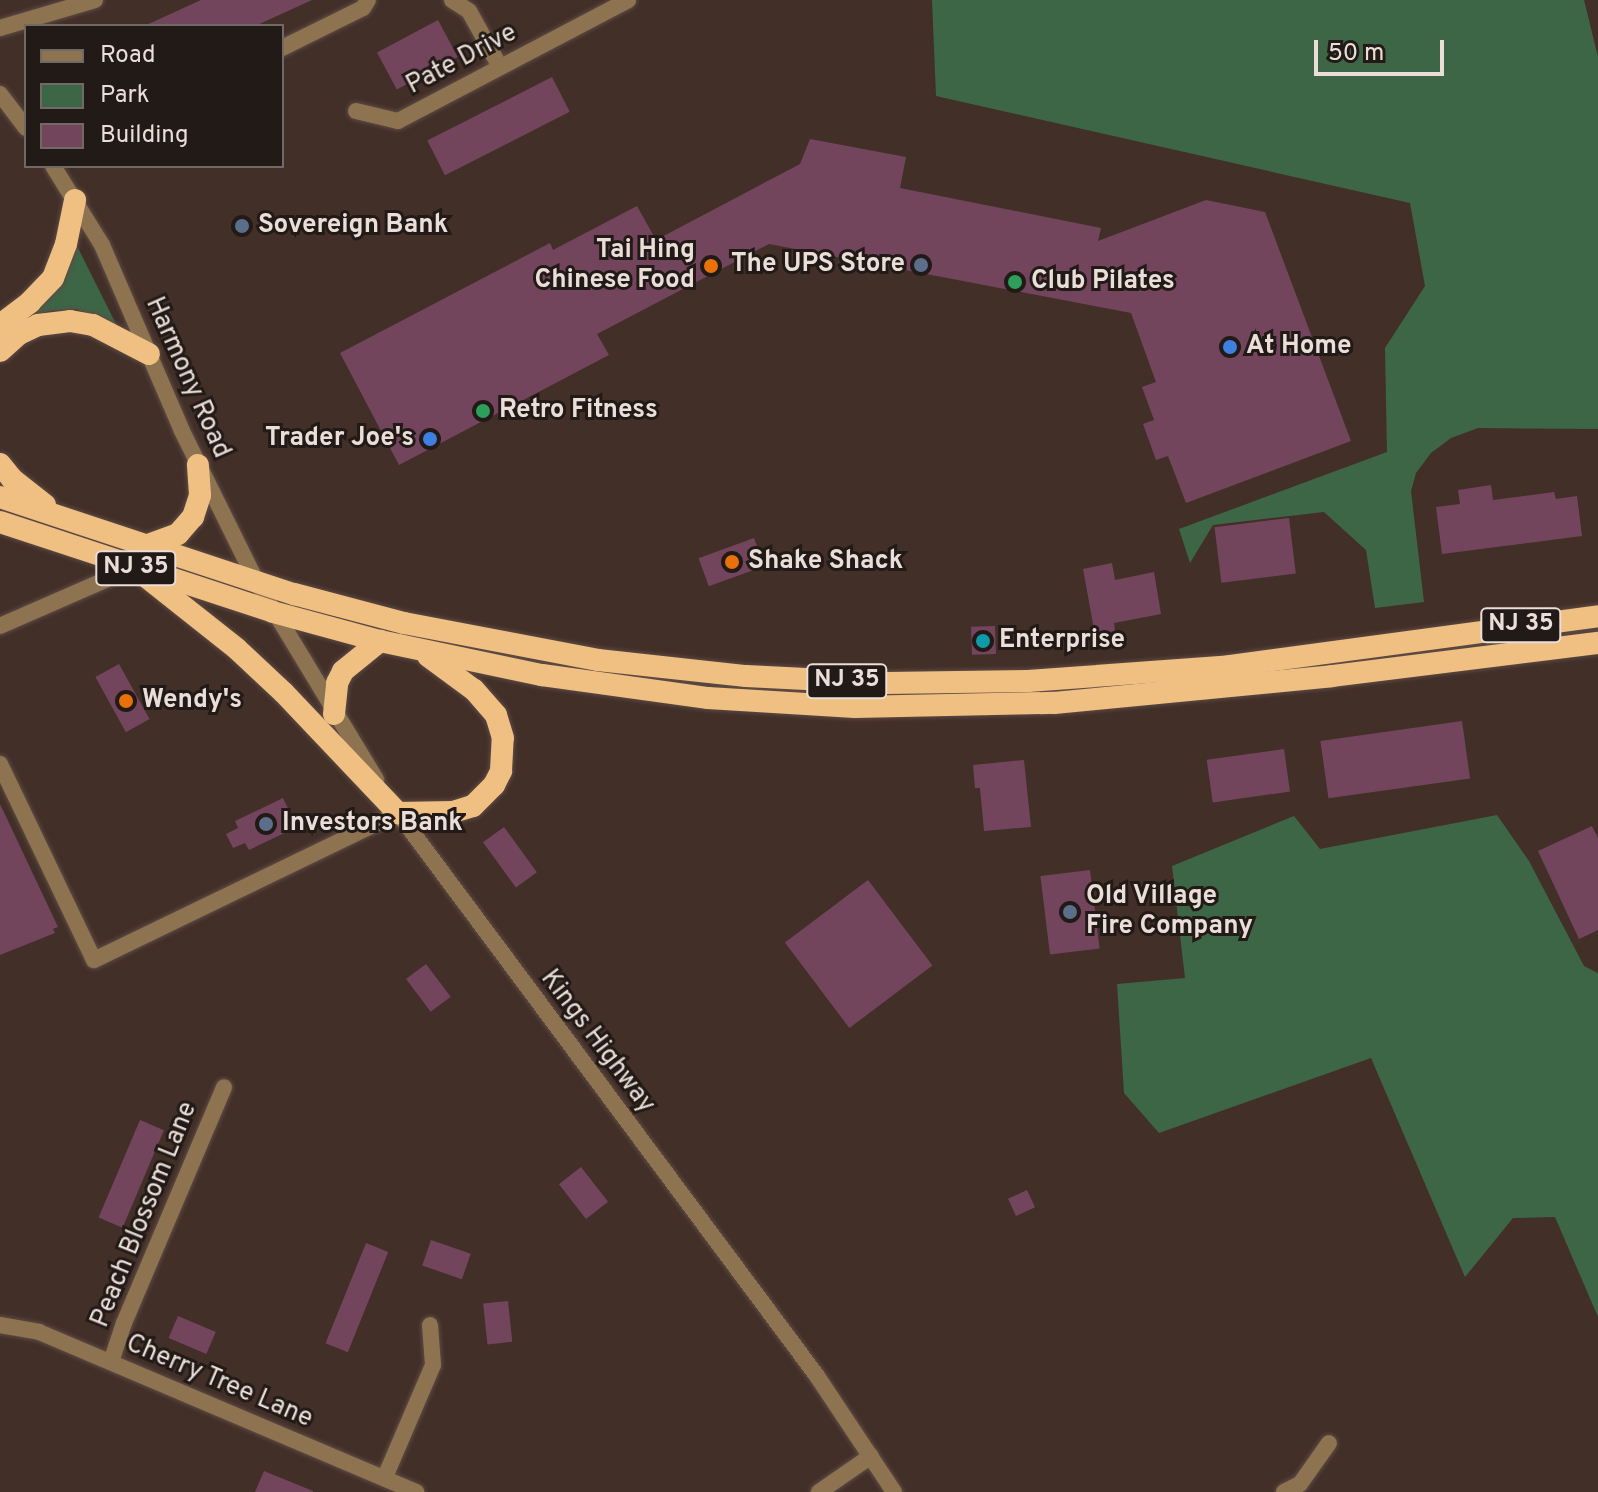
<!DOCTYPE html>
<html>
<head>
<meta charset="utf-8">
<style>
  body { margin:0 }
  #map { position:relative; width:1598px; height:1492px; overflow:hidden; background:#422f28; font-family:Overpass,sans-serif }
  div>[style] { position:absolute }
  .green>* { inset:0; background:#3d6647 }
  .building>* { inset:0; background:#73455d; transform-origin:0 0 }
  .roads { filter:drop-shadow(0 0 2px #5d4b44) drop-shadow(0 0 2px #5d4b44) }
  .minor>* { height:16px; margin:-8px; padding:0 8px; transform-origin:8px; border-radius:8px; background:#8e7351 }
  .tertiary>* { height:16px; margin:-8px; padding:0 8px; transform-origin:8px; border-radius:8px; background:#8e7351 }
  .trunk>* { height:22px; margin:-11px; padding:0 11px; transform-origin:11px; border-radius:11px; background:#f0bf82 }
  .dots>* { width:22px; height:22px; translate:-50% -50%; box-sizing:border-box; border:4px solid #221a16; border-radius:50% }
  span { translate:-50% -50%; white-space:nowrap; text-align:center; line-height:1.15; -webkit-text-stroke:6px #221a16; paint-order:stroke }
  .shield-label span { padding:2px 6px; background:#221a16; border:2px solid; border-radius:6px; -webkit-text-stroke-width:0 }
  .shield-label { font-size:24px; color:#ebded9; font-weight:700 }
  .street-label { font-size:26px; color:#ebded9 }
  .poi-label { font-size:26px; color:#ebded9; font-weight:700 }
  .left { translate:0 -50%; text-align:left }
  .right { translate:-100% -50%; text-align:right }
  .legend { position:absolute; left:24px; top:24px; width:260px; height:144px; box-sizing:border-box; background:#221a16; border:2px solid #726864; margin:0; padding:10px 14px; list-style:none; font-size:24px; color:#ebded9 }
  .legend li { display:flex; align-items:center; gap:16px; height:40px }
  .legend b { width:40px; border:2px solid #726864 }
  .scale { position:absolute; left:1314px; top:40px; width:130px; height:36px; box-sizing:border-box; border:4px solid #ebded9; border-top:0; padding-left:10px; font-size:24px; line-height:28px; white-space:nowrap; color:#ebded9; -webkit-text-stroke:6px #221a16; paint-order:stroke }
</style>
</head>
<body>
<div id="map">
  <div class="green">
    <div style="clip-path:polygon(932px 0,1584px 0,1598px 57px,1598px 429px,1478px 428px,1451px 438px,1431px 453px,1416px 473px,1411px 491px,1424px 602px,1375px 608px,1366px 550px,1324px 512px,1213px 525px,1190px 563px,1179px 529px,1387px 452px,1385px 348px,1425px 286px,1410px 203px,936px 96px)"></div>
    <div style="clip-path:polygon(78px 248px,117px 326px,76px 309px,49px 311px,23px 319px,73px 249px)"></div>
    <div style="clip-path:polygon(1497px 815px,1529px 861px,1584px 966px,1598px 973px,1598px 1317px,1555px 1217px,1513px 1218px,1465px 1277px,1371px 1058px,1159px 1133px,1124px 1093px,1117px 984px,1185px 978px,1172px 866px,1294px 816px,1320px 849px)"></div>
  </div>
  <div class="building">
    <div style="clip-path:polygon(201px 0,312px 0,255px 26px,144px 26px)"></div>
    <div style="left:438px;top:20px;width:42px;height:69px;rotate:62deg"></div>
    <div style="left:552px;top:77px;width:39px;height:140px;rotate:63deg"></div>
    <div style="clip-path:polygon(810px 139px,906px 157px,900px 188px,1101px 228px,1098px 241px,1206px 200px,1265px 212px,1351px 441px,1186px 503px,1168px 456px,1156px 460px,1143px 424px,1154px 420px,1142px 387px,1156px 382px,1131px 313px,769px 244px,597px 334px,609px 355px,399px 465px,340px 353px,550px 243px,553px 250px,637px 206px,656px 240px,800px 164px)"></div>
    <div style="clip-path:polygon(1491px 485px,1493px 500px,1554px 492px,1556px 499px,1577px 496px,1582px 536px,1442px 554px,1436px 507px,1460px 504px,1458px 490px)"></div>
    <div style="left:1289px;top:518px;width:56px;height:75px;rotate:83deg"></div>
    <div style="left:754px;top:538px;width:30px;height:59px;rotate:70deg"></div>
    <div style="clip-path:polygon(1112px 563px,1115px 580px,1154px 572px,1161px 614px,1114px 623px,1115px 631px,1095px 635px,1083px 569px)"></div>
    <div style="left:995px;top:626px;width:28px;height:24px;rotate:88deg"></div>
    <div style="left:119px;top:664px;width:63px;height:27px;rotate:61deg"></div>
    <div style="left:1462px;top:721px;width:58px;height:143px;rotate:82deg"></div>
    <div style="left:1284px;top:749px;width:43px;height:78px;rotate:82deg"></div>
    <div style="clip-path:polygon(1024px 760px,1031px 827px,984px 831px,980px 788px,975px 788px,973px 765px)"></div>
    <div style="clip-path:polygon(283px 798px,297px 827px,249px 850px,245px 843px,233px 848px,226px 834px,238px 828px,235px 821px)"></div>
    <div style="clip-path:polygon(0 804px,58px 927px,53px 929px,55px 933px,0 955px)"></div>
    <div style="clip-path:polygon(1592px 826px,1598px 838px,1598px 930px,1579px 939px,1538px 851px)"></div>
    <div style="left:504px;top:827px;width:56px;height:26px;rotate:54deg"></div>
    <div style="left:1090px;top:870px;width:79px;height:50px;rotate:83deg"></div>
    <div style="left:868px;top:880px;width:107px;height:104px;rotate:53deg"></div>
    <div style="left:426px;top:964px;width:41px;height:25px;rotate:53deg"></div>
    <div style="left:140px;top:1120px;width:26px;height:106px;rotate:23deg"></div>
    <div style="left:581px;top:1167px;width:44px;height:28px;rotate:52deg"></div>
    <div style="left:1027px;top:1190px;width:19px;height:21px;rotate:65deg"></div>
    <div style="left:431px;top:1240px;width:42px;height:27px;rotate:19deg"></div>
    <div style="left:366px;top:1243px;width:24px;height:108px;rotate:22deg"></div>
    <div style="left:508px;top:1301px;width:41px;height:25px;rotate:84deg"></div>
    <div style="left:178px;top:1316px;width:41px;height:24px;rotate:23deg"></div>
    <div style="clip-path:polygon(264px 1471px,313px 1491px,313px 1492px,255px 1492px)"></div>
  </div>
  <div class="roads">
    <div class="minor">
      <div style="left:452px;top:0;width:20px;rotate:33deg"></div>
      <div style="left:469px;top:11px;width:64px;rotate:61deg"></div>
      <div style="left:0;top:28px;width:99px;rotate:-16.4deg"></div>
      <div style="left:282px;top:48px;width:90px;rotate:-26.3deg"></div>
      <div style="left:363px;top:8px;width:9px;rotate:-58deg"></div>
      <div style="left:356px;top:111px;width:43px;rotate:13.4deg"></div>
      <div style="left:398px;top:121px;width:260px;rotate:-27.7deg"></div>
      <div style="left:0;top:626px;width:147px;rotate:-23.6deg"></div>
      <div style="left:0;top:764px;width:217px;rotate:64.4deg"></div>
      <div style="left:94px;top:960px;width:338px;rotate:-25.8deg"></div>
      <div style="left:0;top:1325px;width:40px;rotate:10deg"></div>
      <div style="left:39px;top:1332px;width:410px;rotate:23deg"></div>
      <div style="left:111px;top:1362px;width:41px;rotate:-71.6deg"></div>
      <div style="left:124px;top:1323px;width:256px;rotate:-67deg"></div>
      <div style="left:385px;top:1477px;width:122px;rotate:-66.8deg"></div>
      <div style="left:433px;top:1365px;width:40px;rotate:-94.3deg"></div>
      <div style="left:819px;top:1492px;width:63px;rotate:-34.7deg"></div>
      <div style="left:1284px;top:1492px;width:18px;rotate:-27deg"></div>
      <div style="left:1300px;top:1484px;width:50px;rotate:-54.7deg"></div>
    </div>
    <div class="tertiary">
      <div style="left:0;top:94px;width:43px;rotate:52.6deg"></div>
      <div style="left:53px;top:166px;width:93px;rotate:58.2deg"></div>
      <div style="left:102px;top:245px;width:202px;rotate:66.7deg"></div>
      <div style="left:182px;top:431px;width:167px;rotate:63.7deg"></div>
      <div style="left:256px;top:581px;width:232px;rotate:58.8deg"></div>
      <div style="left:395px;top:809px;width:707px;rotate:53.34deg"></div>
      <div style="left:817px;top:1376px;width:139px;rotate:56.4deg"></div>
    </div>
    <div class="trunk">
      <div style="left:0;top:325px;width:38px;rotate:-37deg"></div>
      <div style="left:30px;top:302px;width:33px;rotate:-46deg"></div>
      <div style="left:53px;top:278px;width:36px;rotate:-69deg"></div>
      <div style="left:66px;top:244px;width:45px;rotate:-78.4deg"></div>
      <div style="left:0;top:351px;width:25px;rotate:-42deg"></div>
      <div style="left:19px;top:334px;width:21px;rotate:-25deg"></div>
      <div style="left:38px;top:325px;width:32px;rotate:-7deg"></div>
      <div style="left:70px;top:321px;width:23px;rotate:10deg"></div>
      <div style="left:93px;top:325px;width:63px;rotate:27.4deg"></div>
      <div style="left:0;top:464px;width:19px;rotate:51deg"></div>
      <div style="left:12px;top:479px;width:42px;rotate:38.2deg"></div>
      <div style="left:0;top:497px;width:310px;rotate:18.3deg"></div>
      <div style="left:294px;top:594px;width:114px;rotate:14.8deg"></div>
      <div style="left:404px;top:623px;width:197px;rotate:10.8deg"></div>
      <div style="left:598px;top:660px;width:149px;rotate:6.2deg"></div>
      <div style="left:746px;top:676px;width:140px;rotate:2.9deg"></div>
      <div style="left:886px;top:683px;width:142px;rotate:-0.8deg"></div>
      <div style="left:1028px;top:681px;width:203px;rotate:-4.2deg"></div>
      <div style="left:1230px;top:666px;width:371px;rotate:-7.7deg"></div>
      <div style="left:0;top:522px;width:287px;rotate:18.2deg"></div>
      <div style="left:273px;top:612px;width:111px;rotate:15.2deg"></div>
      <div style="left:380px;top:641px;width:166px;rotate:11.9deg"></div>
      <div style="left:542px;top:675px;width:168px;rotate:7.9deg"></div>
      <div style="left:708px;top:698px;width:147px;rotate:3.5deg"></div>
      <div style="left:855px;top:707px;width:199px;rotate:-1.2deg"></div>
      <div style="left:1054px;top:703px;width:279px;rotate:-5.5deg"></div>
      <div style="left:1332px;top:676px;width:268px;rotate:-7.1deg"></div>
      <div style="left:145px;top:546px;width:35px;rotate:-20deg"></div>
      <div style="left:178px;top:534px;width:23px;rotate:-49deg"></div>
      <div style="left:193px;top:517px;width:23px;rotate:-72deg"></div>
      <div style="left:200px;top:495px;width:30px;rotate:-94deg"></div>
      <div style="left:145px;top:576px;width:117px;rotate:38.4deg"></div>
      <div style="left:237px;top:649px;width:64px;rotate:43.1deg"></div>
      <div style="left:284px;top:693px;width:166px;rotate:46.5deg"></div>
      <div style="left:398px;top:813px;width:55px;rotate:-1deg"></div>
      <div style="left:453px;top:812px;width:21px;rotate:-17deg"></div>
      <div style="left:473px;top:806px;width:30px;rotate:-45deg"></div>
      <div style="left:494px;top:785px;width:16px;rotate:-63deg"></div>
      <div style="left:501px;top:771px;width:33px;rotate:-87deg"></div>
      <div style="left:503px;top:738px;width:24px;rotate:-107deg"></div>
      <div style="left:496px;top:715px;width:33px;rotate:-131deg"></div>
      <div style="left:474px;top:690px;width:57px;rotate:-143.5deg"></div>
      <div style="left:334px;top:714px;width:31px;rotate:-84deg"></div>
      <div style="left:337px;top:683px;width:13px;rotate:-63deg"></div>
      <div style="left:343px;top:671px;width:48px;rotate:-39deg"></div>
    </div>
  </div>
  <div class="dots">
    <div style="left:242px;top:226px;background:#5c6f8a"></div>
    <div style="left:921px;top:265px;background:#5c6f8a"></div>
    <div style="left:711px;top:266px;background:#e8710a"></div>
    <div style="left:1015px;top:282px;background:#2e9e5b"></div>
    <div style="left:1230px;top:347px;background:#3f7fe0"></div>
    <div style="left:483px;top:411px;background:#2e9e5b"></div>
    <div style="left:430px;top:439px;background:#3f7fe0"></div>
    <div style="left:732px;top:562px;background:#e8710a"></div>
    <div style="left:983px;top:641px;background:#0f9aa8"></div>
    <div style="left:126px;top:701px;background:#e8710a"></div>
    <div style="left:266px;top:824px;background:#5c6f8a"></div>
    <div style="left:1070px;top:912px;background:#5c6f8a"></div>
  </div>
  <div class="shield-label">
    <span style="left:136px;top:568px">NJ 35</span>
    <span style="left:1521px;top:625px">NJ 35</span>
    <span style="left:847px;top:681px">NJ 35</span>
  </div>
  <div class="street-label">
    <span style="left:462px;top:60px;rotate:-28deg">Pate Drive</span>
    <span style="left:187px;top:378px;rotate:66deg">Harmony Road</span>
    <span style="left:597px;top:1042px;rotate:53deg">Kings Highway</span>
    <span style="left:145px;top:1215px;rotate:-68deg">Peach Blossom Lane</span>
    <span style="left:219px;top:1382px;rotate:23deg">Cherry Tree Lane</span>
  </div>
  <div class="poi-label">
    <span class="left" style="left:258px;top:226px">Sovereign Bank</span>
    <span class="right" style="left:695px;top:266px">Tai Hing<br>Chinese Food</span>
    <span class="right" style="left:905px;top:265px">The UPS Store</span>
    <span class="left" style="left:1031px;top:282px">Club Pilates</span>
    <span class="left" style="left:1246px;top:347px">At Home</span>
    <span class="left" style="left:499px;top:411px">Retro Fitness</span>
    <span class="right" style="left:414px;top:439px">Trader Joe's</span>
    <span class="left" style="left:748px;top:562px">Shake Shack</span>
    <span class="left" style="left:999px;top:641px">Enterprise</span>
    <span class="left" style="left:142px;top:701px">Wendy's</span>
    <span class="left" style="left:282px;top:824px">Investors Bank</span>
    <span class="left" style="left:1086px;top:912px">Old Village<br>Fire Company</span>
  </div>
  <ul class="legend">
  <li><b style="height:10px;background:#8e7351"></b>Road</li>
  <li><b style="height:22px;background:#3d6647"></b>Park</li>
  <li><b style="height:22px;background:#73455d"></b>Building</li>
  </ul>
  <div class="scale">50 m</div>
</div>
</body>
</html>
